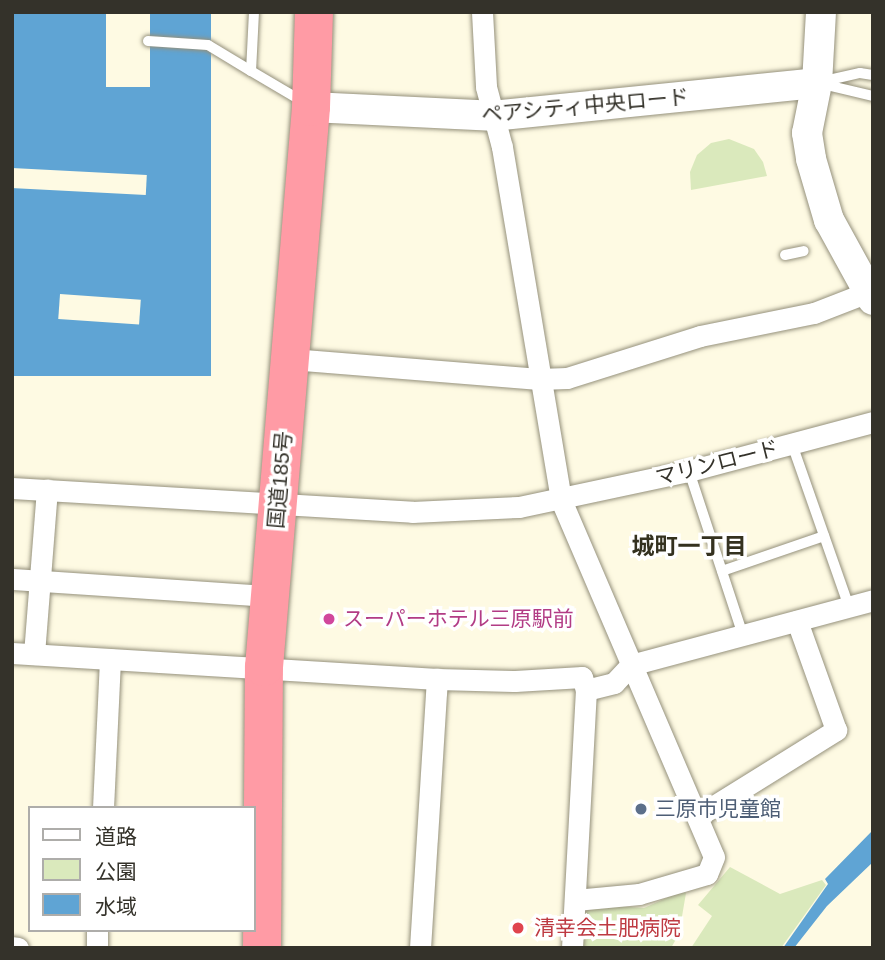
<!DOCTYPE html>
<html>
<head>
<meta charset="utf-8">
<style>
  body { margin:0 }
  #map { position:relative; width:885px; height:960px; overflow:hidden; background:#fefae3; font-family:Arial,"Noto Sans JP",sans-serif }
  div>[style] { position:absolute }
  .green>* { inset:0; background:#dae9bc }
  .water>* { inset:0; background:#5fa4d4; transform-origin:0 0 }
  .pier>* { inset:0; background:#fefae3; transform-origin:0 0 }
  .roads { filter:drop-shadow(0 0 2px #95917c) drop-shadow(0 0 2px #95917c) }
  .lane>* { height:10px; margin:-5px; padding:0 5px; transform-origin:5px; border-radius:5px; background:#fff }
  .street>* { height:21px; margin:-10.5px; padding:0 10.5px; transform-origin:10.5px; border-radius:10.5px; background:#fff }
  .secondary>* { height:30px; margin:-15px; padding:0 15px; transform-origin:15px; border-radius:15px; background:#fff }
  .highway>* { height:38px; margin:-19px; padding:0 19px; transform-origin:19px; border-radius:19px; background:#ff9ba5 }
  .dots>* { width:19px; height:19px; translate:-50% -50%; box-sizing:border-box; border:4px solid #fff; border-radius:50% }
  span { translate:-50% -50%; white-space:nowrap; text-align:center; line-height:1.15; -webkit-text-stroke:7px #fff; paint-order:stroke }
  .street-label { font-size:21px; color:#34322a }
  .hotel-label { font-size:21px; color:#b23c85 }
  .left { translate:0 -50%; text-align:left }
  .service-label { font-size:21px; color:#4e5e75 }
  .health-label { font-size:21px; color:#be3a42 }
  .neighbourhood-label { font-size:23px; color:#34311f; font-weight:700 }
  .frame { position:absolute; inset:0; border:14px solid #34322a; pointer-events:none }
  .legend { position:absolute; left:28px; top:806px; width:228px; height:126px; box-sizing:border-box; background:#fff; border:2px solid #aeadaa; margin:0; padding:9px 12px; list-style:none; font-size:21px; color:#34322a }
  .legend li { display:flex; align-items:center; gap:14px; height:35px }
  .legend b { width:35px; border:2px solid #aeadaa }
</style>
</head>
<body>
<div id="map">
  <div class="green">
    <div style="clip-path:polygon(729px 139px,754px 149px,763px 162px,767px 176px,691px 190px,690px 172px,697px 155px,711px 143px)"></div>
    <div style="clip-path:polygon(730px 867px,780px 894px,822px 880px,826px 885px,781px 948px,691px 948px,712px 916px,698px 905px)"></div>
    <div style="clip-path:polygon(682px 891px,686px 893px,679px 934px,671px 948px,579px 948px,582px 914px,590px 909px,601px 905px,644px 908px)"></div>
  </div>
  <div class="water">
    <div style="left:12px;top:12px;width:199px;height:364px"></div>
    <div style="clip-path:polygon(873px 830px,873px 862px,827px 906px,794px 948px,783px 948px,828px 884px,825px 879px)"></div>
  </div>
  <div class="pier">
    <div style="left:106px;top:12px;width:44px;height:75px"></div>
    <div style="left:12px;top:168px;width:135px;height:20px;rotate:3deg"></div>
    <div style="left:60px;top:294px;width:81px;height:25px;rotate:4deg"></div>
  </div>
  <div class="roads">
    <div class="lane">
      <div style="left:254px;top:12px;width:59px;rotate:92.9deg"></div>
      <div style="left:251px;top:71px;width:59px;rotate:30.5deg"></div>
      <div style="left:148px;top:41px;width:60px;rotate:3.8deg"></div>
      <div style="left:208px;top:45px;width:50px;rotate:31.2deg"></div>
      <div style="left:820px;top:82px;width:41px;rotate:-12.7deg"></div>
      <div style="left:860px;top:73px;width:13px;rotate:9deg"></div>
      <div style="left:818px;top:83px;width:57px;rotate:13.3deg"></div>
      <div style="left:785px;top:255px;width:19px;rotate:-12deg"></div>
      <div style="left:792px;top:444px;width:173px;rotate:70.7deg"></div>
      <div style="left:689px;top:471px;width:173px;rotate:71.8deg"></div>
      <div style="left:722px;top:571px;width:108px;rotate:-18.9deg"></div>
    </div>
    <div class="street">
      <div style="left:482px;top:12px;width:75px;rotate:86.9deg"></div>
      <div style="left:486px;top:87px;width:62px;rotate:75.1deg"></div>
      <div style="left:502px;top:147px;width:358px;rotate:80.5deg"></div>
      <div style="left:561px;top:500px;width:388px;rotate:66.8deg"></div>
      <div style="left:714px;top:857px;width:18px;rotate:112deg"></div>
      <div style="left:707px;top:874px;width:71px;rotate:163.6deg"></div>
      <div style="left:639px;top:894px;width:64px;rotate:174.6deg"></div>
      <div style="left:291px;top:359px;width:249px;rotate:4.6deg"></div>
      <div style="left:539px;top:379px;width:28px;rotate:-2deg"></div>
      <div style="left:567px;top:378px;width:139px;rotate:-17.5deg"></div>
      <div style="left:700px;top:336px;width:116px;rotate:-11.4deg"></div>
      <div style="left:814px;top:313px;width:58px;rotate:-21.3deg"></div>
      <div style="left:12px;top:488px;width:401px;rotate:3.4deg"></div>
      <div style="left:412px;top:512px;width:107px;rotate:-2.7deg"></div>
      <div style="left:519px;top:507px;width:174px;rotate:-12deg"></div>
      <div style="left:689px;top:471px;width:190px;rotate:-14.9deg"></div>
      <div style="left:12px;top:579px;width:259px;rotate:3.8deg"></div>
      <div style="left:12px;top:653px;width:426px;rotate:3.5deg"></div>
      <div style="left:437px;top:679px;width:78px;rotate:1.5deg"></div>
      <div style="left:515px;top:681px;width:67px;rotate:-3.4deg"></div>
      <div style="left:582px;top:677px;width:14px;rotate:73deg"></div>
      <div style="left:34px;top:654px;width:165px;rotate:-85.5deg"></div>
      <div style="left:103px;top:808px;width:149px;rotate:-87.3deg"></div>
      <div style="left:698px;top:816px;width:163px;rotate:-31.9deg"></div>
      <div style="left:836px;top:730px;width:116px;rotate:-109.7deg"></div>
      <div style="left:12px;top:947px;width:6px;rotate:9deg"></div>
      <div style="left:97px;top:948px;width:18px;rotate:-90deg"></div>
      <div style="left:420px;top:948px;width:270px;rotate:-86.4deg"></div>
      <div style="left:572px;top:948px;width:258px;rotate:-86.9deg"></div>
      <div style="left:586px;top:690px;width:29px;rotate:-14deg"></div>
      <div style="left:614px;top:683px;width:25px;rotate:-47deg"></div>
      <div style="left:631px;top:665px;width:251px;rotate:-15deg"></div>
    </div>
    <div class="secondary">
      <div style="left:821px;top:12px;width:71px;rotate:93.2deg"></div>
      <div style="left:817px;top:83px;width:51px;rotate:101.3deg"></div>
      <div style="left:807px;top:133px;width:26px;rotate:81deg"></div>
      <div style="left:811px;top:159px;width:64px;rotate:73.6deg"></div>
      <div style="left:829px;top:220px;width:91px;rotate:61.2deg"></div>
      <div style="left:311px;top:107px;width:181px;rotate:2.8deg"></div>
      <div style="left:492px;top:116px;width:327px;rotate:-5.8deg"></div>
    </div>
    <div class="highway">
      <div style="left:262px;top:948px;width:281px;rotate:-89.6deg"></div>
      <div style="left:264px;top:667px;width:562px;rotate:-85.2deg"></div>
      <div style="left:311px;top:107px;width:95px;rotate:-88.2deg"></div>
    </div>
  </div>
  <div class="dots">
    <div style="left:329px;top:619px;background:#d1479c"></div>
    <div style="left:641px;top:809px;background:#5c6f8a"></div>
    <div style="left:518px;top:928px;background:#e0444e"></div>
  </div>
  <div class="street-label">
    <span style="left:585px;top:106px;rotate:-5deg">ペアシティ中央ロード</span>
    <span style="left:717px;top:463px;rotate:-14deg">マリンロード</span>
    <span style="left:280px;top:480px;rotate:-85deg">国道185号</span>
  </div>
  <div class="hotel-label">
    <span class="left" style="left:343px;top:619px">スーパーホテル三原駅前</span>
  </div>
  <div class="service-label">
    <span class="left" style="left:655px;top:809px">三原市児童館</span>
  </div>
  <div class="health-label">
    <span class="left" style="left:534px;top:928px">清幸会土肥病院</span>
  </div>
  <div class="neighbourhood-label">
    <span style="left:689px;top:546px">城町一丁目</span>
  </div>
  <div class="frame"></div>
  <ul class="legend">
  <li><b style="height:9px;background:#fff"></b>道路</li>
  <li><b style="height:19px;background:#dae9bc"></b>公園</li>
  <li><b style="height:19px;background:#5fa4d4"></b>水域</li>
  </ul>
</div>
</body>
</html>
